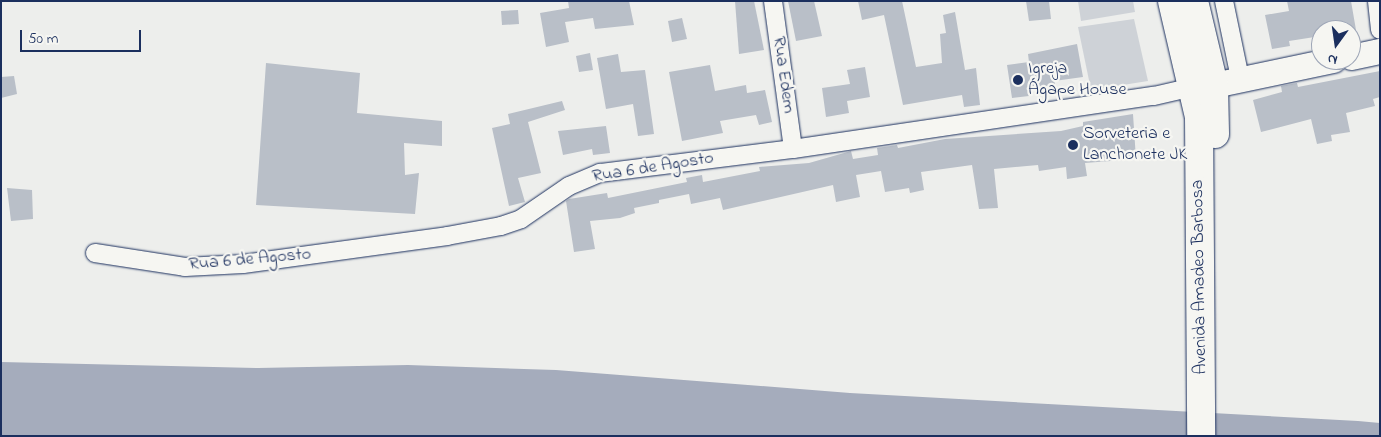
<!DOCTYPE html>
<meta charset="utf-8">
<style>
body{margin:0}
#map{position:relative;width:1381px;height:437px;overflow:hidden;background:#edeeec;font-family:"Indie Flower",sans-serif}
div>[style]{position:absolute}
.green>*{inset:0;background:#ced2d7}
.water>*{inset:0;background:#a5acbc}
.building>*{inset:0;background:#b9bfc8}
.roads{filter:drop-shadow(0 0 1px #1b2f5e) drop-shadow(0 0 1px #1b2f5e)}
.street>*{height:18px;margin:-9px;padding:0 9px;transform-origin:9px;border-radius:9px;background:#f6f6f2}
.secondary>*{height:25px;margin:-12.5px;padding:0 12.5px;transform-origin:12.5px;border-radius:12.5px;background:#f6f6f2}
.primary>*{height:28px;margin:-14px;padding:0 14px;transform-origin:14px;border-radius:14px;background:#f6f6f2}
.dots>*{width:14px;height:14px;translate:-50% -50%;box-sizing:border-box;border:2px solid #f6f6f2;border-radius:50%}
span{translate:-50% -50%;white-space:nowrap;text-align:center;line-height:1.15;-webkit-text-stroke:4.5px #f6f6f2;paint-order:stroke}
.poi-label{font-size:18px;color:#1b2f5e}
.left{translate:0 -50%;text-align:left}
.street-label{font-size:18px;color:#1b2f5e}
.frame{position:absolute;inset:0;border:2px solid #1b2f5e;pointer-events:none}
.north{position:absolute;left:1311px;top:20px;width:50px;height:50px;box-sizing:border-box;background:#f6f6f2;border:1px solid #9ea6b7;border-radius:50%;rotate:194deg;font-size:14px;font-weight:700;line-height:20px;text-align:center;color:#1b2f5e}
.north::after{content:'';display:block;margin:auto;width:18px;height:22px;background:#1b2f5e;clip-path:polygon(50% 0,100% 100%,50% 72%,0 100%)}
.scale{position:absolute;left:20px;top:30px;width:121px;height:22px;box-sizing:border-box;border:2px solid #1b2f5e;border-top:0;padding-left:6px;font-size:15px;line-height:18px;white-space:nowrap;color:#1b2f5e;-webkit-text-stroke:4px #f6f6f2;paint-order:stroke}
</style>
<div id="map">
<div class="green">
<i style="clip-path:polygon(1078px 1px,1133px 1px,1135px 12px,1081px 21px)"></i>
<i style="clip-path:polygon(1134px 19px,1148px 81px,1091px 90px,1078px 27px)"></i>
</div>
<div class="water">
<i style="clip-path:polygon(1px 362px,258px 368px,408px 365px,556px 370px,850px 393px,1358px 421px,1380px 423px,1380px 436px,1px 436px)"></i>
</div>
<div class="building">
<i style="clip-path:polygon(568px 1px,629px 1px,634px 25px,595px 29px,593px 18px,565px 22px,569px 42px,546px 47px,540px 13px,569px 8px)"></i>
<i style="clip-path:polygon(735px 1px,754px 1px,764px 50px,739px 54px)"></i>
<i style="clip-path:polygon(788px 1px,814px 1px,822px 36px,796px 41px)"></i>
<i style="clip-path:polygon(858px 1px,902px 1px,916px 67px,942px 63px,940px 34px,946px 33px,943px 15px,955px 12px,965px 70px,976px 68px,980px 105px,964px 107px,962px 95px,903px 105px,884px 15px,862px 20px)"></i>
<i style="clip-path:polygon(1026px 1px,1049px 1px,1051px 19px,1029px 21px)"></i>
<i style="clip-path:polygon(1287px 1px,1351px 1px,1356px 30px,1321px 30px,1321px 36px,1289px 41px,1290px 46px,1272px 49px,1265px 15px,1289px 11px)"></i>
<i style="clip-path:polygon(518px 10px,519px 24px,502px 25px,501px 11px)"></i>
<i style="clip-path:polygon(682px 18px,687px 39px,672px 42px,668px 21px)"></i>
<i style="clip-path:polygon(1077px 44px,1083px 77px,1054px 81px,1055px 84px,1029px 90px,1029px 96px,1012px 98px,1007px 65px,1029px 62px,1028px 54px)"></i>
<i style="clip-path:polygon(590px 53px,593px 70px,579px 72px,576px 56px)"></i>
<i style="clip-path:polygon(618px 54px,621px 72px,645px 70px,654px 134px,638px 136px,633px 104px,606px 109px,597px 58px)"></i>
<i style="clip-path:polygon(266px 63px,360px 73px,357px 113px,442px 121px,442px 146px,404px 143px,405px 175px,419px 173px,415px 214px,256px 205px)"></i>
<i style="clip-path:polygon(710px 65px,715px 91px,746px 85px,747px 93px,765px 90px,772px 122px,759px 125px,756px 115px,720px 121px,723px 133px,682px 141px,669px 72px)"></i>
<i style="clip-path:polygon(865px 67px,870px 97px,847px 101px,849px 113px,826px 117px,822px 88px,850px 84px,847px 70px)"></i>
<i style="clip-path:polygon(1380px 71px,1380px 97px,1373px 99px,1375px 106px,1346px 113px,1350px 132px,1331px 135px,1332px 141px,1317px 144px,1311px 119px,1261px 132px,1253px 100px,1282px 92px,1281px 86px,1297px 83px,1298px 87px)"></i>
<i style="clip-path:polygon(14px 76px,17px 94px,1px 98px,1px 77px)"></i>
<i style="clip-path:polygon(562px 101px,565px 110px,528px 122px,541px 173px,518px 178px,525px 202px,509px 206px,492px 128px,510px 124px,508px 114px)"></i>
<i style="clip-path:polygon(1133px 114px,1136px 159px,1085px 163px,1087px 176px,1067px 179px,1066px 167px,1039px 171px,1038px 165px,994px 169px,998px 208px,979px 209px,972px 165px,921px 172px,924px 190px,910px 193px,909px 188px,885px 192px,881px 171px,856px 175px,860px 197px,836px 202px,833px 185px,723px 210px,720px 198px,691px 204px,689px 194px,659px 200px,659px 203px,634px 208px,635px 213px,620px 218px,590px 221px,595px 249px,574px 252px,566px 201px,569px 199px,607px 193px,608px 198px,687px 182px,686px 178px,702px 175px,703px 182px,760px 171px,759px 167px,809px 163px,851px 151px,853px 159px,878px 155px,877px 148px,897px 145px,898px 148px,945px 139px,1061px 131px,1083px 126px,1083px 122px)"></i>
<i style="clip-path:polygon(606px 126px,610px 153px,593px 155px,592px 149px,563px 155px,558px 131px)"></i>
<i style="clip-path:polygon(7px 188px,32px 190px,33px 219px,11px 221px)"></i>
</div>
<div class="roads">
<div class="street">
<i style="left:773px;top:1px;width:149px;rotate:82.3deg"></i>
<i style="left:1224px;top:1px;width:79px;rotate:78.3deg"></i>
<i style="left:1377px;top:1px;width:29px;rotate:84deg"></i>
<i style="left:95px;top:253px;width:91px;rotate:8.8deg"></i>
<i style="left:185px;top:267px;width:58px;rotate:-3deg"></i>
<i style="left:243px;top:264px;width:206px;rotate:-7.8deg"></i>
<i style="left:447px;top:236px;width:55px;rotate:-10.5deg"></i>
<i style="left:501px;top:226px;width:21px;rotate:-19deg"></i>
<i style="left:521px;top:219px;width:58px;rotate:-34.5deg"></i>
<i style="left:569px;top:186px;width:34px;rotate:-23deg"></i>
<i style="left:600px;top:173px;width:194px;rotate:-7.1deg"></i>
<i style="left:793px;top:149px;width:365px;rotate:-8.4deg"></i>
<i style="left:1154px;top:96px;width:40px;rotate:-13deg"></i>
</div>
<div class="secondary">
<i style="left:1351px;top:57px;width:30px;rotate:-12deg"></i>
<i style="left:1214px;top:85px;width:122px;rotate:-11.9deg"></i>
</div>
<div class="primary">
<i style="left:1172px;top:1px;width:119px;rotate:76.9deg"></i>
<i style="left:1199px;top:117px;width:319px;rotate:89.6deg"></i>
<i style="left:1194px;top:1px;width:86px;rotate:76.6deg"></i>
<i style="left:1214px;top:85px;width:49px;rotate:88.8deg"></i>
</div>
</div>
<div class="dots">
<i style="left:1018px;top:80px;background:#1b2f5e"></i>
<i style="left:1073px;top:145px;background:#1b2f5e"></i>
</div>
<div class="poi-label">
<span class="left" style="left:1028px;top:80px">Igreja<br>Ágape House</span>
<span class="left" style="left:1083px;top:145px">Sorveteria e<br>Lanchonete JK</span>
</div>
<div class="street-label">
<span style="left:783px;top:75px;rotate:82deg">Rua Edem</span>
<span style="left:653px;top:168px;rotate:-9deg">Rua 6 de Agosto</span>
<span style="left:250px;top:260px;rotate:-5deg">Rua 6 de Agosto</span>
<span style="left:1200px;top:277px;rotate:-91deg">Avenida Amadeo Barbosa</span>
</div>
<div class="frame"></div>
<div class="north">N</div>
<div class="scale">50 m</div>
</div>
